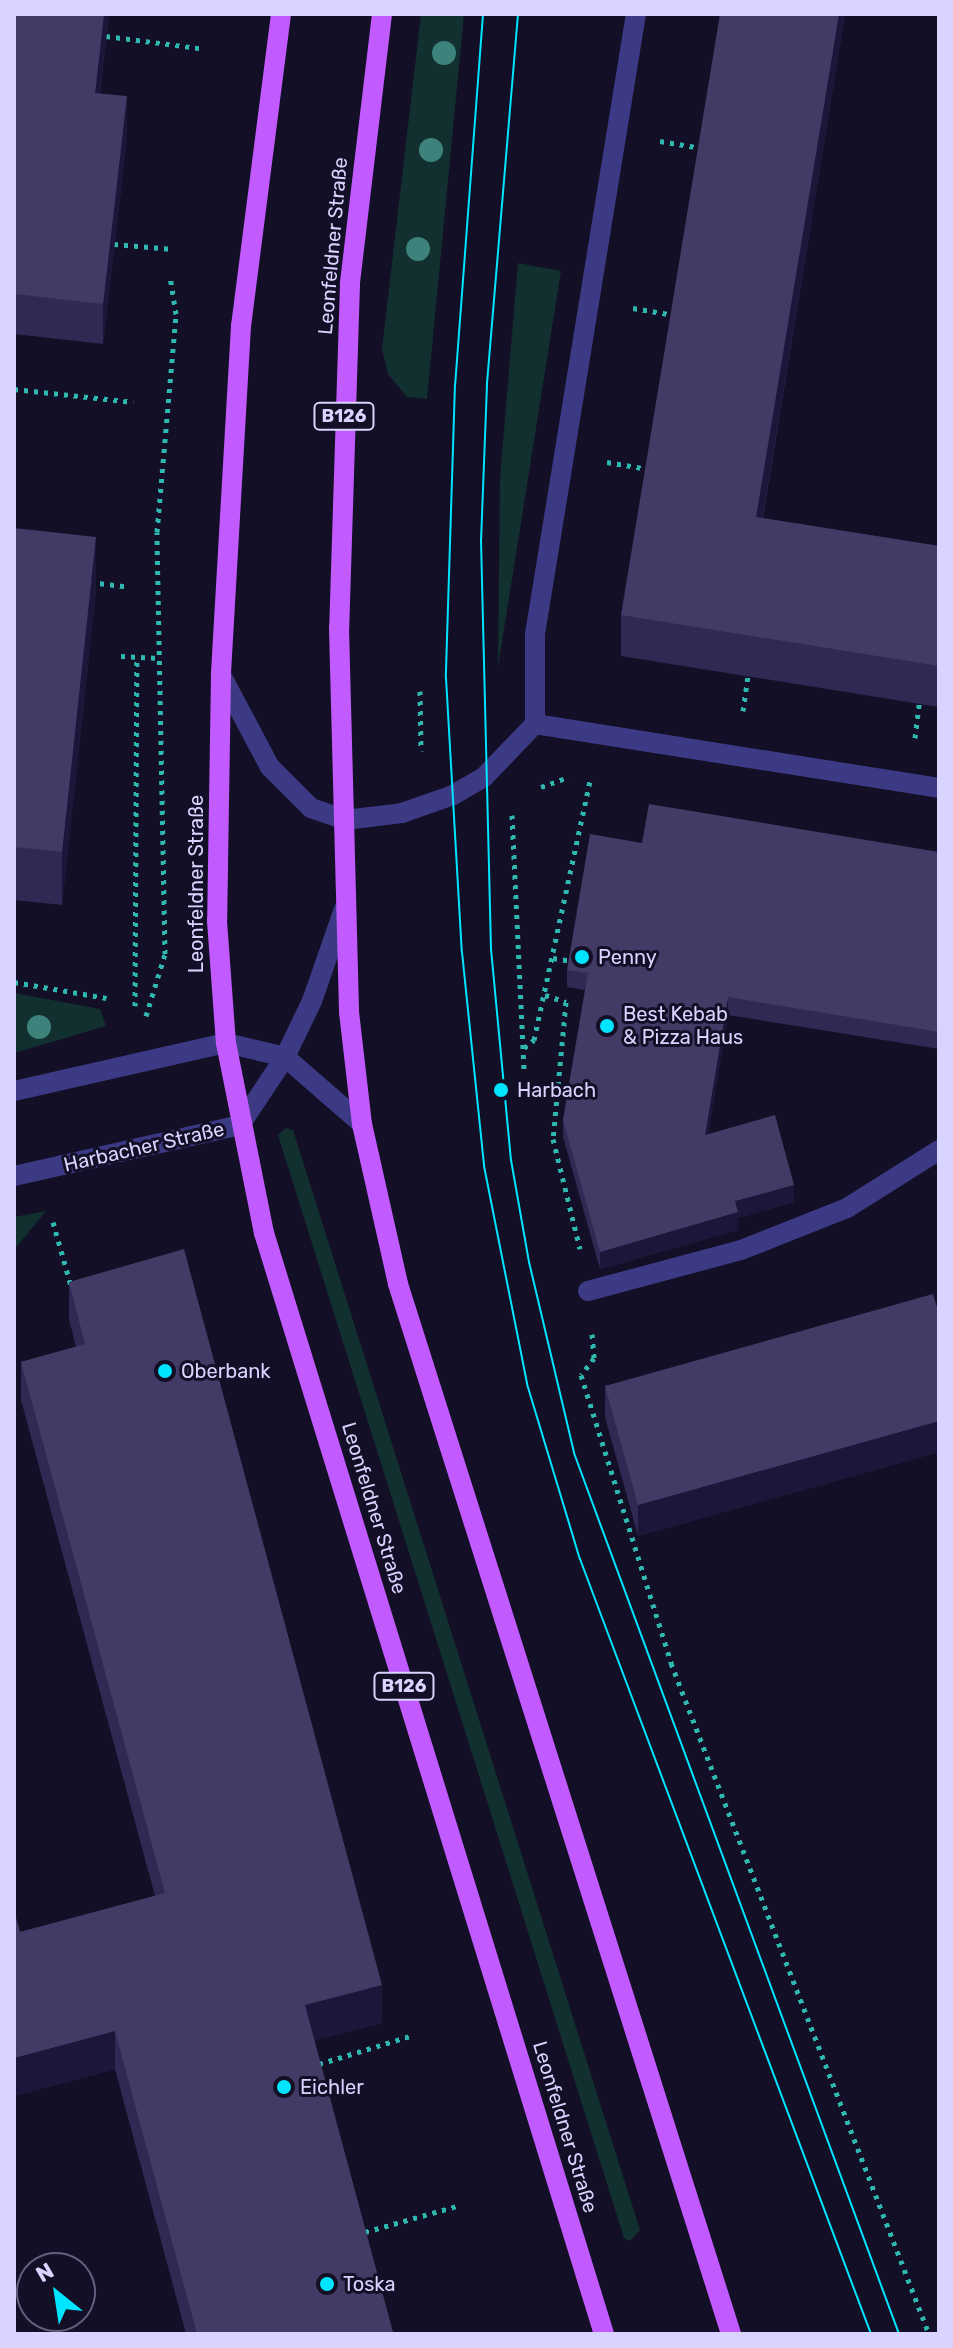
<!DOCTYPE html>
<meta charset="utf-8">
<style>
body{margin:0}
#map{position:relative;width:953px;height:2348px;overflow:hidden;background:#130f26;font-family:Rubik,sans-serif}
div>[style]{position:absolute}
.green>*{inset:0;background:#12302f}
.path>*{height:5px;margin-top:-2.5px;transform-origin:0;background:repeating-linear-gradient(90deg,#2fb8b0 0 4px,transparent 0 10px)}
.service>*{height:20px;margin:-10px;padding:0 10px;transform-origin:10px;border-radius:10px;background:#3d3a85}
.minor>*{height:20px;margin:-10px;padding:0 10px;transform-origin:10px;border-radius:10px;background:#3d3a85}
.primary>*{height:20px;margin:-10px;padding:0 10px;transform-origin:10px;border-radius:10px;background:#c25bff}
.tram>*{height:2px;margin:-1px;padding:0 1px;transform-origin:1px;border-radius:1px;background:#00e5ff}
.trees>*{width:24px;height:24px;margin:-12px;border-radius:50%;background:#3d827b}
.wall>*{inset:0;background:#312854}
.shaded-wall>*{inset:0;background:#1d163a}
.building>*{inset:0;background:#433a66}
.dots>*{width:22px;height:22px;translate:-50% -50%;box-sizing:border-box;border:4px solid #130f26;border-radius:50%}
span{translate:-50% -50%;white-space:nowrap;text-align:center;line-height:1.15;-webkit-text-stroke:6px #130f26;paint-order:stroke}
.shield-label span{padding:2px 6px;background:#130f26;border:2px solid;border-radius:6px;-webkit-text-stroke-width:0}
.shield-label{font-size:18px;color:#d9d4ff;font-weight:700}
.street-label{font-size:20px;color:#d9d4ff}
.poi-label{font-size:20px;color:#d9d4ff}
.left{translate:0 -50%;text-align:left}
.frame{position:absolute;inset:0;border:16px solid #d9d4ff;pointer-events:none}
.north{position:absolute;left:16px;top:2252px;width:80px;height:80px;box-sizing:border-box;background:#130f26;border:2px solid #625e7d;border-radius:50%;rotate:330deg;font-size:22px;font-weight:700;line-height:32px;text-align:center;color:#d9d4ff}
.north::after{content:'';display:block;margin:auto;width:28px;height:36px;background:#00e5ff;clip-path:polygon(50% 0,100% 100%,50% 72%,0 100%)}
</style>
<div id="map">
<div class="green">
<i style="clip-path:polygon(421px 14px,464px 14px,427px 399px,407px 397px,388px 374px,382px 349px)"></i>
<i style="clip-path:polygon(518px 263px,561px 271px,498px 667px,500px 478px)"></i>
<i style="clip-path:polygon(14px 993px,100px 1009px,106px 1026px,14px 1053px)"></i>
<i style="clip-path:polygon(286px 1128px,293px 1130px,640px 2230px,630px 2241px,624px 2238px,278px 1135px)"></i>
<i style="clip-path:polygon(46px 1211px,14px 1250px,14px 1217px)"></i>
</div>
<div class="path">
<i style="left:106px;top:36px;width:94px;rotate:7.4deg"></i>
<i style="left:660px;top:141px;width:42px;rotate:9.7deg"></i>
<i style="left:114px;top:244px;width:59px;rotate:4.8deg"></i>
<i style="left:633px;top:308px;width:42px;rotate:9.7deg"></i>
<i style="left:14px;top:389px;width:120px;rotate:6.2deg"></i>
<i style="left:607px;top:462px;width:42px;rotate:9.7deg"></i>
<i style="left:90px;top:582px;width:35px;rotate:7deg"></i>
<i style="left:121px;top:656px;width:39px;rotate:3deg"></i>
<i style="left:420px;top:691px;width:60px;rotate:89deg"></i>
<i style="left:743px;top:711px;width:35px;rotate:-82deg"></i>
<i style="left:915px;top:738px;width:34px;rotate:-83deg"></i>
<i style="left:541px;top:787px;width:30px;rotate:-20deg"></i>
<i style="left:512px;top:815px;width:254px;rotate:87.3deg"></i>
<i style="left:553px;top:958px;width:18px;rotate:9deg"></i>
<i style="left:14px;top:982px;width:94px;rotate:9.8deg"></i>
<i style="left:545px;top:995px;width:22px;rotate:18deg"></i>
<i style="left:566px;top:1002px;width:138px;rotate:95.4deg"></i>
<i style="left:553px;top:1139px;width:113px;rotate:76.2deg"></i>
<i style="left:135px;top:1006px;width:349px;rotate:-89.7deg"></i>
<i style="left:146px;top:1016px;width:65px;rotate:-73deg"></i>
<i style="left:165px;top:954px;width:422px;rotate:-91.1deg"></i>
<i style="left:157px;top:532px;width:219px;rotate:-85deg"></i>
<i style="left:176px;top:314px;width:37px;rotate:-99deg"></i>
<i style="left:524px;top:1048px;width:13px;rotate:-39deg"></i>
<i style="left:534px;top:1040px;width:269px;rotate:-77.8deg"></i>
<i style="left:53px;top:1222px;width:66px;rotate:74.3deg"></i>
<i style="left:592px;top:1334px;width:24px;rotate:85deg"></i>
<i style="left:594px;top:1358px;width:21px;rotate:127deg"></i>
<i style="left:581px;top:1375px;width:302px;rotate:72.6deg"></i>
<i style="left:671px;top:1663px;width:719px;rotate:68.97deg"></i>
<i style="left:319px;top:2064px;width:95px;rotate:-17.1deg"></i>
<i style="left:365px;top:2232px;width:96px;rotate:-15.8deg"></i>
</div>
<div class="service">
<i style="left:588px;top:1291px;width:158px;rotate:-15deg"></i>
<i style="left:741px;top:1250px;width:114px;rotate:-21.6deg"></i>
<i style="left:847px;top:1208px;width:109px;rotate:-32.2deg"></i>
</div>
<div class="minor">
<i style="left:221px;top:675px;width:104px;rotate:62deg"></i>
<i style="left:270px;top:767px;width:58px;rotate:45deg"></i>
<i style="left:311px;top:808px;width:36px;rotate:19deg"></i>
<i style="left:345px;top:820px;width:57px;rotate:-7deg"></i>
<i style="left:402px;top:813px;width:54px;rotate:-19.4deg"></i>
<i style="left:453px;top:795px;width:36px;rotate:-30deg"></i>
<i style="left:484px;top:777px;width:74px;rotate:-46.1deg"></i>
<i style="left:535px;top:724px;width:90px;rotate:-90deg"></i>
<i style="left:535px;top:634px;width:628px;rotate:-80.75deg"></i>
<i style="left:535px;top:724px;width:409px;rotate:9deg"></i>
<i style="left:14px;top:1091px;width:217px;rotate:-12.8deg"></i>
<i style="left:226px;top:1043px;width:61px;rotate:13.3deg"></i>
<i style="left:285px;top:1057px;width:102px;rotate:41deg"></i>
<i style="left:14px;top:1176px;width:232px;rotate:-12.7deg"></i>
<i style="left:240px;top:1125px;width:82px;rotate:-56.5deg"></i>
<i style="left:285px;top:1057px;width:62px;rotate:-64.3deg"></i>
<i style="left:312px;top:1001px;width:97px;rotate:-70.8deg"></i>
</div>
<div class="primary">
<i style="left:281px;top:14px;width:315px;rotate:97.3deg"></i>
<i style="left:241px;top:326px;width:350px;rotate:93.3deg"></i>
<i style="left:221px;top:675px;width:246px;rotate:90.9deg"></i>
<i style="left:217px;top:921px;width:122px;rotate:85.8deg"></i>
<i style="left:226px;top:1043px;width:194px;rotate:78.7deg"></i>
<i style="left:264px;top:1233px;width:1152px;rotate:72.84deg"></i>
<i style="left:382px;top:14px;width:272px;rotate:96.8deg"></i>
<i style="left:350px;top:284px;width:344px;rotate:91.8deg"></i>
<i style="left:339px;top:628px;width:384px;rotate:88.5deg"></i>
<i style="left:349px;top:1012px;width:113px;rotate:83.4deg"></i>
<i style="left:362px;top:1124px;width:164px;rotate:77.3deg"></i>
<i style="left:398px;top:1284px;width:1102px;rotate:72.4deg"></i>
</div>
<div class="tram">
<i style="left:483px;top:14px;width:371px;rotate:94.3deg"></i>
<i style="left:455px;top:384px;width:294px;rotate:91.8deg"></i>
<i style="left:446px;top:678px;width:274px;rotate:86.7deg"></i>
<i style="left:462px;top:952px;width:215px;rotate:84.1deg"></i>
<i style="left:484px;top:1166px;width:222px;rotate:78.8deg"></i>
<i style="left:527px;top:1384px;width:183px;rotate:73.2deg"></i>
<i style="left:580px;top:1559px;width:828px;rotate:69.42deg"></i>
<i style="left:518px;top:14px;width:372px;rotate:94.8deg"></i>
<i style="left:487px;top:385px;width:155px;rotate:92.2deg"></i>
<i style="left:481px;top:540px;width:409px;rotate:88.6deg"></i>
<i style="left:491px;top:949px;width:212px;rotate:84.6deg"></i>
<i style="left:511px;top:1160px;width:104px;rotate:80deg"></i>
<i style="left:529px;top:1262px;width:196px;rotate:76.7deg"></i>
<i style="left:574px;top:1453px;width:939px;rotate:69.75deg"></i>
</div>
<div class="trees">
<i style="left:444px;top:53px"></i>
<i style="left:431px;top:150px"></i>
<i style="left:418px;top:249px"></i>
<i style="left:39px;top:1027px"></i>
</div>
<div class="wall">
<i style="clip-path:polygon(14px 14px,109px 14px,100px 93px,127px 137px,103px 344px,14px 334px)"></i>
<i style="clip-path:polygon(845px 14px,763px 518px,939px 546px,939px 707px,621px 656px,621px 615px)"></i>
<i style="clip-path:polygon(14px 528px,96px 590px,62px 905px,14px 900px)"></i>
<i style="clip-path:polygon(642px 843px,939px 852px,939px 1049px,728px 1015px,708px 1134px,794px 1202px,738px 1218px,738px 1230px,600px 1269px,563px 1137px,563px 1120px,585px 990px,567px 987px,567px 970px)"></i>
<i style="clip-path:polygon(69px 1282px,382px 2023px,314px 2040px,393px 2334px,186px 2334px,115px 2069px,14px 2096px,14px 1911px,20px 1932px,155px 1896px,21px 1400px,21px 1362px,76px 1347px,69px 1319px)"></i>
<i style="clip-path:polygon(939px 1306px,939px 1452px,638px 1536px,605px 1417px,605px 1386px)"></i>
</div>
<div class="shaded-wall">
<i style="clip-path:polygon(104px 14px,109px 14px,95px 133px,95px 93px)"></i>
<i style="clip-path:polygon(839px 14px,845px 14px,756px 557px,756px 517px)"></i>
<i style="clip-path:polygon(127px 96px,127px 137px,103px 344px,103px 304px)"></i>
<i style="clip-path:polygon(96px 537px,96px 590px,62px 905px,62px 852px)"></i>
<i style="clip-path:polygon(728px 997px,728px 1015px,705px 1152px,705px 1135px)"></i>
<i style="clip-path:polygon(794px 1185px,794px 1202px,738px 1218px,738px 1230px,600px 1269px,600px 1252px,735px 1201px)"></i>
<i style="clip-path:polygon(939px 1421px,939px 1452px,638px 1536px,638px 1505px)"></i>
<i style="clip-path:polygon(382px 1985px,382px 2023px,305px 2043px,305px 2005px)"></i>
<i style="clip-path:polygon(115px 2031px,115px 2069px,14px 2096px,14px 2058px)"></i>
</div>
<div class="building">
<i style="clip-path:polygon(14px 14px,104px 14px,95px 93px,127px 96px,103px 304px,14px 294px)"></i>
<i style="clip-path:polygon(720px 14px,839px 14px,756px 517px,939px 546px,939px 666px,621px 615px)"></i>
<i style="clip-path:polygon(14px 528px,96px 537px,62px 852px,14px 847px)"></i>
<i style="clip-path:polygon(649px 804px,939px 852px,939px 1032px,728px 997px,705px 1135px,775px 1115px,794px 1185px,735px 1201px,738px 1212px,600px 1252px,563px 1120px,588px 973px,567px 970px,590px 834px,642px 843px)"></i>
<i style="clip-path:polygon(184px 1249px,382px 1985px,305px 2005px,393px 2332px,386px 2334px,197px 2334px,115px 2031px,14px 2058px,14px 1911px,20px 1932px,165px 1893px,21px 1362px,85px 1344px,69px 1282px)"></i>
<i style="clip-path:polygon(933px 1294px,937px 1307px,939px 1306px,939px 1421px,638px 1505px,605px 1386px)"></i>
</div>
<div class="dots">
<i style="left:582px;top:957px;background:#00e5ff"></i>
<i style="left:607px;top:1026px;background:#00e5ff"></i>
<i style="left:501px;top:1090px;background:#00e5ff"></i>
<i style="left:165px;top:1371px;background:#00e5ff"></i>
<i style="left:284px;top:2087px;background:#00e5ff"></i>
<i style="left:327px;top:2284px;background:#00e5ff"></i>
</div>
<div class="shield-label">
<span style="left:344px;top:416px">B126</span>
<span style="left:404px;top:1686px">B126</span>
</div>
<div class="street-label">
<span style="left:333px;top:246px;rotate:-85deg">Leonfeldner Straße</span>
<span style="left:196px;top:884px;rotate:-90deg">Leonfeldner Straße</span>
<span style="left:144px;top:1147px;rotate:-13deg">Harbacher Straße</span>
<span style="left:374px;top:1508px;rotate:73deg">Leonfeldner Straße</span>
<span style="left:565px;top:2127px;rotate:73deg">Leonfeldner Straße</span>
</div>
<div class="poi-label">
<span class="left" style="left:598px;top:957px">Penny</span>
<span class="left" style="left:623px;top:1026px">Best Kebab<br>&amp; Pizza Haus</span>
<span class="left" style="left:517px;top:1090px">Harbach</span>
<span class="left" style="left:181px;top:1371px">Oberbank</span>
<span class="left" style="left:300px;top:2087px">Eichler</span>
<span class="left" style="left:343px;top:2284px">Toska</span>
</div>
<div class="frame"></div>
<div class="north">N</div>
</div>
